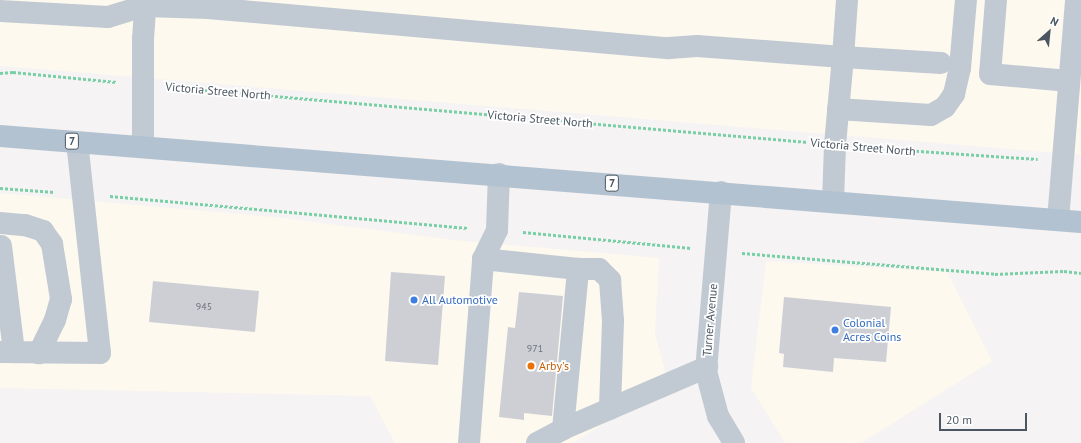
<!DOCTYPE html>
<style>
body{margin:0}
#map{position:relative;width:1081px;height:443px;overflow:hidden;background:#f5f3f3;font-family:"PT Sans",sans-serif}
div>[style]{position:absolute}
.commercial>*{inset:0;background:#fdf9ef}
.building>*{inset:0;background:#cdcfd5}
.path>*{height:2.5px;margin-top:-1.25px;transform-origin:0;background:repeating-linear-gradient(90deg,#7ad0a6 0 3px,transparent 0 5px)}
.minor>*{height:22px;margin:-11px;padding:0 11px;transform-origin:11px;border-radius:11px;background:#c1cad2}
.major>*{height:22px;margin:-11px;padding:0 11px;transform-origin:11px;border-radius:11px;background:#b3c2d1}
.dots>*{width:11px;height:11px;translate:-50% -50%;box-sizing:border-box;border:2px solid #fff;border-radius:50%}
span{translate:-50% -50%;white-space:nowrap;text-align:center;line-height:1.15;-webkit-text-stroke:3.5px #fff;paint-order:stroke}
.number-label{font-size:10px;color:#6b747e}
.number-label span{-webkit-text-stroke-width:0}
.shield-label span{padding:1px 3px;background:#fff;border:1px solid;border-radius:3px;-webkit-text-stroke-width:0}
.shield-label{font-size:11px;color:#4a5661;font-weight:700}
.street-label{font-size:12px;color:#4a5661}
.shop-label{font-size:12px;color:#366cbe}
.left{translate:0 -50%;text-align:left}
.food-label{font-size:12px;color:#c56008}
.north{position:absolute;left:1029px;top:12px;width:40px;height:40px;-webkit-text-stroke:3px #fff;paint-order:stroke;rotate:27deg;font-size:11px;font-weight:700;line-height:16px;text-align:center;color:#4a5661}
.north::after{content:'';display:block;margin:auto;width:14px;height:18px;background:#4a5661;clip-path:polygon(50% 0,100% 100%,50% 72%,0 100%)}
.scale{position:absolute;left:939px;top:413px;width:88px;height:18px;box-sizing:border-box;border:2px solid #4a5661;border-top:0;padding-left:5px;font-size:12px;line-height:14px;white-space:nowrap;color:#4a5661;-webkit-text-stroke:3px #fff;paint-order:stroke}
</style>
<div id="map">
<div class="commercial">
<i style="clip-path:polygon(0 0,1081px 0,1081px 155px,0 66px)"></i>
<i style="clip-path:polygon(0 193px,275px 217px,454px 240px,659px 258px,655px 333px,668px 383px,573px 443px,395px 443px,370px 396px,0 388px)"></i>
<i style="clip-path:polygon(766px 261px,947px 272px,992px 361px,861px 443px,785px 443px,751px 388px)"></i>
</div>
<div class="building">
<i style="clip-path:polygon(391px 272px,445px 276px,438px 365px,385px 361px)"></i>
<i style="clip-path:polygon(153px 281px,259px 291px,255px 332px,149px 322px)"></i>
<i style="clip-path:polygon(519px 292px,563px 296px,552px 416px,524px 413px,524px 420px,499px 417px,508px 327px,515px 328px)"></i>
<i style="clip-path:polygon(784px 297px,891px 307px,886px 362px,834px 358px,833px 372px,783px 367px,784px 354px,779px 353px)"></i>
</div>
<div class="path">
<i style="left:0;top:73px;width:13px;rotate:-4deg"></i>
<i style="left:13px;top:72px;width:104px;rotate:5.5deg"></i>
<i style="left:170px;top:87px;width:640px;rotate:4.93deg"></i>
<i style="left:861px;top:147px;width:177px;rotate:3.9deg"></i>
<i style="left:0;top:188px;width:55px;rotate:4.2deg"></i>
<i style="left:110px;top:196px;width:359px;rotate:5.1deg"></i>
<i style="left:523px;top:232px;width:169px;rotate:5.4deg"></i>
<i style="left:742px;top:253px;width:254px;rotate:4.7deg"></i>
<i style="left:995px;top:274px;width:69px;rotate:-2.5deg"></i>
<i style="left:1064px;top:271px;width:17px;rotate:7deg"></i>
</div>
<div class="minor">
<i style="left:847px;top:0;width:57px;rotate:94deg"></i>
<i style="left:843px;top:57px;width:98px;rotate:3.5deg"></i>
<i style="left:996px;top:0;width:74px;rotate:94.6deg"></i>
<i style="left:990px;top:74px;width:79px;rotate:5.1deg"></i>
<i style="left:0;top:11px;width:108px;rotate:3.2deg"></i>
<i style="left:108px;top:17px;width:39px;rotate:-17deg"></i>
<i style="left:145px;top:6px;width:63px;rotate:1.8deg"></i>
<i style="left:208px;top:8px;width:463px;rotate:5deg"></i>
<i style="left:669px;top:48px;width:28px;rotate:-4deg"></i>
<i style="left:697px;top:46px;width:146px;rotate:4.3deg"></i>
<i style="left:843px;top:57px;width:88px;rotate:95.2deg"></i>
<i style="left:835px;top:145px;width:56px;rotate:92deg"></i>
<i style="left:838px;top:109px;width:93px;rotate:3.7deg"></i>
<i style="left:931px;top:115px;width:16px;rotate:-30deg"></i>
<i style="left:945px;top:107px;width:16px;rotate:-55deg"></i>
<i style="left:954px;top:94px;width:27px;rotate:-77deg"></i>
<i style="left:960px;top:68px;width:68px;rotate:-85deg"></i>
<i style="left:143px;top:147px;width:108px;rotate:-90deg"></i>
<i style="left:143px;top:39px;width:39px;rotate:-86deg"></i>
<i style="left:721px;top:192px;width:180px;rotate:94.8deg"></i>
<i style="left:706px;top:371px;width:47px;rotate:75.1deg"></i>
<i style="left:718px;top:416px;width:31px;rotate:59deg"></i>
<i style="left:1058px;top:220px;width:221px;rotate:-85.3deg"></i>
<i style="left:0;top:223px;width:25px;rotate:5deg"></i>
<i style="left:25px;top:225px;width:19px;rotate:18deg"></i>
<i style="left:43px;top:231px;width:16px;rotate:55deg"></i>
<i style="left:52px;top:244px;width:56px;rotate:80.7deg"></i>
<i style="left:61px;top:299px;width:22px;rotate:106deg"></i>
<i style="left:55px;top:320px;width:37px;rotate:116deg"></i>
<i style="left:1px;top:246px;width:107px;rotate:83deg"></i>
<i style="left:483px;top:259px;width:96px;rotate:6deg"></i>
<i style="left:578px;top:269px;width:21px"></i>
<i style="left:599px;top:269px;width:16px;rotate:45deg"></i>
<i style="left:610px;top:280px;width:41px;rotate:85.8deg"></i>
<i style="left:613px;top:321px;width:88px;rotate:92deg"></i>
<i style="left:0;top:352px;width:100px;rotate:0.6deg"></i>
<i style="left:100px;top:353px;width:212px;rotate:-96.2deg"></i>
<i style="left:563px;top:429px;width:161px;rotate:-84.6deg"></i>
<i style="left:469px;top:443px;width:185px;rotate:-85.6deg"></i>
<i style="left:483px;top:259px;width:32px;rotate:-64deg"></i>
<i style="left:497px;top:230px;width:56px;rotate:-88deg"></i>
<i style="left:537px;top:443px;width:30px;rotate:-28deg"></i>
<i style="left:563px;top:429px;width:157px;rotate:-23.3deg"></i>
</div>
<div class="major">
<i style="left:0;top:136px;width:1084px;rotate:4.55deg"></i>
</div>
<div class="dots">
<i style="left:414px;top:300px;background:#3f7fe0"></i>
<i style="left:835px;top:330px;background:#3f7fe0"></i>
<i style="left:531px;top:366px;background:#e8710a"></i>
</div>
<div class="number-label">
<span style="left:204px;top:307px">945</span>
<span style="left:535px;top:349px">971</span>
</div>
<div class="shield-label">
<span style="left:72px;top:141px">7</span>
<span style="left:612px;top:183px">7</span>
</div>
<div class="street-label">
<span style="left:218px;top:91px;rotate:5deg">Victoria Street North</span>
<span style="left:540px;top:119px;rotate:5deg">Victoria Street North</span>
<span style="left:863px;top:147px;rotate:5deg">Victoria Street North</span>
<span style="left:710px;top:320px;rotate:-85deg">Turner Avenue</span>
</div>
<div class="shop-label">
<span class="left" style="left:422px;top:300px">All Automotive</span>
<span class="left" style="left:843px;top:330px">Colonial<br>Acres Coins</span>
</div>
<div class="food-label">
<span class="left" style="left:539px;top:366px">Arby's</span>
</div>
<div class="north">N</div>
<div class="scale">20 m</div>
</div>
